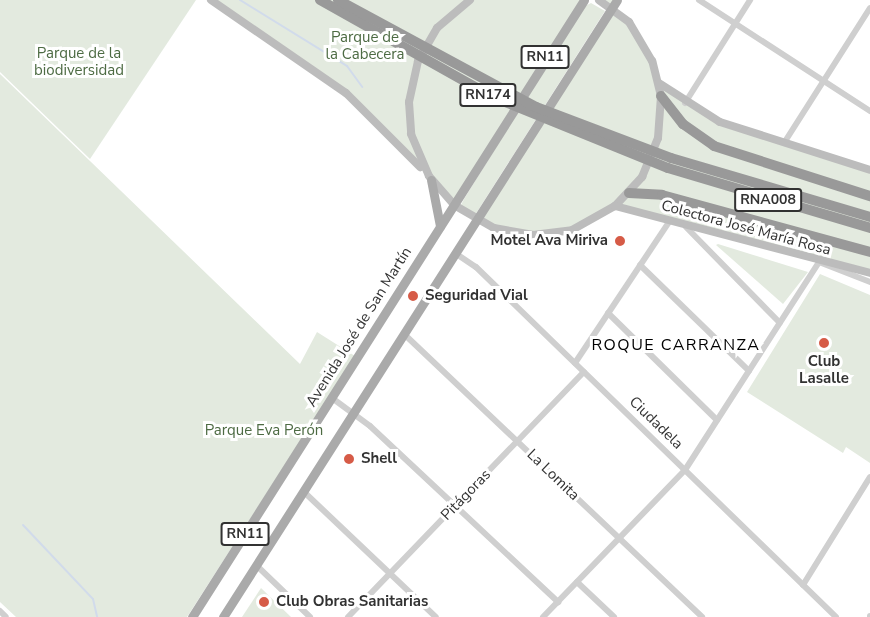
<!DOCTYPE html>
<meta charset="utf-8">
<style>
body{margin:0}
#map{position:relative;width:870px;height:617px;overflow:hidden;background:#fff;font-family:"Nunito Sans",sans-serif}
div>[style]{position:absolute}
.green>*{inset:0;background:#e3eadf}
.stream>*{height:2px;margin:-1px;padding:0 1px;transform-origin:1px;border-radius:1px;background:#d1dbeb}
.minor>*{height:6px;margin:-3px;padding:0 3px;transform-origin:3px;border-radius:3px;background:#cfcfcf}
.secondary>*{height:8px;margin:-4px;padding:0 4px;transform-origin:4px;border-radius:4px;background:#bcbcbc}
.primary>*{height:9px;margin:-4.5px;padding:0 4.5px;transform-origin:4.5px;border-radius:4.5px;background:#aaa}
.motorway>*{height:10px;margin:-5px;padding:0 5px;transform-origin:5px;border-radius:5px;background:#999}
.motorway-bridge>*{height:10px;margin:-5px;padding:0 5px;transform-origin:5px;border-radius:5px;background:#999}
.dots>*{width:16px;height:16px;translate:-50% -50%;box-sizing:border-box;border:3px solid #fff;border-radius:50%}
span{translate:-50% -50%;white-space:nowrap;text-align:center;line-height:1.15;-webkit-text-stroke:6px #fff;paint-order:stroke}
.shield-label span{padding:2px 4px;background:#fff;border:2px solid;border-radius:4px;-webkit-text-stroke-width:0}
.shield-label{font-size:14px;color:#323232;font-weight:700}
.park-label{font-size:15px;color:#4d6b43}
.street-label{font-size:15px;color:#323232}
.poi-label{font-size:15px;color:#323232;font-weight:700}
.right{translate:-100% -50%;text-align:right}
.left{translate:0 -50%;text-align:left}
.neighbourhood-label{font-size:16px;color:#000;letter-spacing:1.5px}
</style>
<div id="map">
<div class="green">
<i style="clip-path:polygon(0 0,196px 0,90px 159px,0 72px)"></i>
<i style="clip-path:polygon(211px 0,584px 0,454px 205px,373px 117px)"></i>
<i style="clip-path:polygon(599px 0,617px 0,613px 9px,629px 22px,659px 82px,720px 122px,870px 170px,870px 273px,615px 206px,591px 222px,533px 235px,477px 220px,613px 9px)"></i>
<i style="clip-path:polygon(591px 3px,605px 11px,475px 215px,461px 205px,464px 199px,583px 7px)"></i>
<i style="clip-path:polygon(0 74px,300px 364px,317px 332px,355px 356px,187px 617px,16px 617px,0 602px)"></i>
<i style="clip-path:polygon(716px 245px,718px 244px,808px 272px,783px 304px)"></i>
<i style="clip-path:polygon(820px 274px,870px 295px,870px 463px,846px 447px,843px 453px,747px 392px)"></i>
<i style="clip-path:polygon(261px 588px,291px 617px,242px 617px)"></i>
</div>
<div class="stream">
<i style="left:240px;top:0;width:126px;rotate:31.7deg"></i>
<i style="left:347px;top:66px;width:26px;rotate:54deg"></i>
<i style="left:23px;top:525px;width:102px;rotate:46.6deg"></i>
<i style="left:93px;top:599px;width:18px;rotate:77deg"></i>
</div>
<div class="minor">
<i style="left:699px;top:0;width:204px;rotate:33deg"></i>
<i style="left:685px;top:103px;width:122px;rotate:-57.7deg"></i>
<i style="left:784px;top:143px;width:160px;rotate:-57.5deg"></i>
<i style="left:686px;top:227px;width:134px;rotate:45.6deg"></i>
<i style="left:455px;top:253px;width:25px;rotate:34deg"></i>
<i style="left:476px;top:267px;width:502px;rotate:44.19deg"></i>
<i style="left:640px;top:265px;width:152px;rotate:44.2deg"></i>
<i style="left:608px;top:313px;width:153px;rotate:44.5deg"></i>
<i style="left:404px;top:334px;width:411px;rotate:43.5deg"></i>
<i style="left:575px;top:363px;width:169px;rotate:-56.3deg"></i>
<i style="left:332px;top:398px;width:47px;rotate:36.4deg"></i>
<i style="left:370px;top:426px;width:258px;rotate:43.1deg"></i>
<i style="left:303px;top:491px;width:183px;rotate:43.5deg"></i>
<i style="left:256px;top:565px;width:75px;rotate:43.9deg"></i>
<i style="left:577px;top:582px;width:51px;rotate:43.4deg"></i>
<i style="left:803px;top:585px;width:127px;rotate:-58.2deg"></i>
<i style="left:0;top:611px;width:8px;rotate:45deg"></i>
<i style="left:348px;top:617px;width:340px;rotate:-46.1deg"></i>
<i style="left:543px;top:617px;width:204px;rotate:-46deg"></i>
<i style="left:685px;top:470px;width:247px;rotate:-57.2deg"></i>
<i style="left:819px;top:262px;width:55px;rotate:21.4deg"></i>
<i style="left:870px;top:617px;width:1px;rotate:-90deg"></i>
</div>
<div class="secondary">
<i style="left:211px;top:0;width:164px;rotate:34.6deg"></i>
<i style="left:346px;top:93px;width:105px;rotate:45deg"></i>
<i style="left:470px;top:0;width:43px;rotate:139.7deg"></i>
<i style="left:437px;top:28px;width:38px;rotate:120deg"></i>
<i style="left:418px;top:61px;width:42px;rotate:102.4deg"></i>
<i style="left:409px;top:102px;width:32px;rotate:86deg"></i>
<i style="left:411px;top:134px;width:46px;rotate:66.8deg"></i>
<i style="left:429px;top:176px;width:38px;rotate:49deg"></i>
<i style="left:454px;top:205px;width:46px;rotate:29.9deg"></i>
<i style="left:494px;top:228px;width:40px;rotate:10deg"></i>
<i style="left:533px;top:235px;width:39px;rotate:-7deg"></i>
<i style="left:572px;top:230px;width:49px;rotate:-29.2deg"></i>
<i style="left:615px;top:206px;width:40px;rotate:-47deg"></i>
<i style="left:642px;top:177px;width:42px;rotate:-67.7deg"></i>
<i style="left:658px;top:138px;width:42px;rotate:-85.9deg"></i>
<i style="left:661px;top:96px;width:36px;rotate:-104deg"></i>
<i style="left:652px;top:61px;width:45px;rotate:-120.5deg"></i>
<i style="left:629px;top:22px;width:37px;rotate:-144deg"></i>
<i style="left:659px;top:83px;width:72px;rotate:32.6deg"></i>
<i style="left:720px;top:122px;width:157px;rotate:17.7deg"></i>
<i style="left:615px;top:206px;width:264px;rotate:14.7deg"></i>
</div>
<div class="primary">
<i style="left:431px;top:180px;width:47px;rotate:78.9deg"></i>
<i style="left:192px;top:617px;width:731px;rotate:-57.57deg"></i>
<i style="left:223px;top:617px;width:732px;rotate:-57.44deg"></i>
</div>
<div class="motorway">
<i style="left:661px;top:96px;width:36px;rotate:52deg"></i>
<i style="left:683px;top:124px;width:38px;rotate:35deg"></i>
<i style="left:714px;top:146px;width:164px;rotate:17.8deg"></i>
<i style="left:671px;top:158px;width:208px;rotate:16.5deg"></i>
<i style="left:668px;top:168px;width:211px;rotate:16.5deg"></i>
<i style="left:629px;top:193px;width:33px;rotate:3deg"></i>
<i style="left:662px;top:195px;width:216px;rotate:15.3deg"></i>
</div>
<div class="motorway-bridge">
<i style="left:320px;top:0;width:198px;rotate:29.3deg"></i>
<i style="left:493px;top:97px;width:189px;rotate:22.1deg"></i>
<i style="left:338px;top:0;width:225px;rotate:28.4deg"></i>
<i style="left:536px;top:107px;width:144px;rotate:20.7deg"></i>
</div>
<div class="dots">
<i style="left:620px;top:241px;background:#d65b47"></i>
<i style="left:413px;top:296px;background:#d65b47"></i>
<i style="left:824px;top:343px;background:#d65b47"></i>
<i style="left:349px;top:459px;background:#d65b47"></i>
<i style="left:264px;top:602px;background:#d65b47"></i>
</div>
<div class="shield-label">
<span style="left:545px;top:57px">RN11</span>
<span style="left:488px;top:95px">RN174</span>
<span style="left:768px;top:200px">RNA008</span>
<span style="left:245px;top:534px">RN11</span>
</div>
<div class="park-label">
<span style="left:365px;top:46px">Parque de<br>la Cabecera</span>
<span style="left:79px;top:62px">Parque de la<br>biodiversidad</span>
<span style="left:264px;top:431px">Parque Eva Perón</span>
</div>
<div class="street-label">
<span style="left:746px;top:228px;rotate:15deg">Colectora José María Rosa</span>
<span style="left:359px;top:327px;rotate:-58deg">Avenida José de San Martín</span>
<span style="left:656px;top:423px;rotate:44deg">Ciudadela</span>
<span style="left:553px;top:475px;rotate:44deg">La Lomita</span>
<span style="left:466px;top:495px;rotate:-46deg">Pitágoras</span>
</div>
<div class="poi-label">
<span class="right" style="left:608px;top:241px">Motel Ava Miriva</span>
<span class="left" style="left:425px;top:296px">Seguridad Vial</span>
<span style="left:824px;top:370px">Club<br>Lasalle</span>
<span class="left" style="left:361px;top:459px">Shell</span>
<span class="left" style="left:276px;top:602px">Club Obras Sanitarias</span>
</div>
<div class="neighbourhood-label">
<span style="left:676px;top:345px">ROQUE CARRANZA</span>
</div>
</div>
